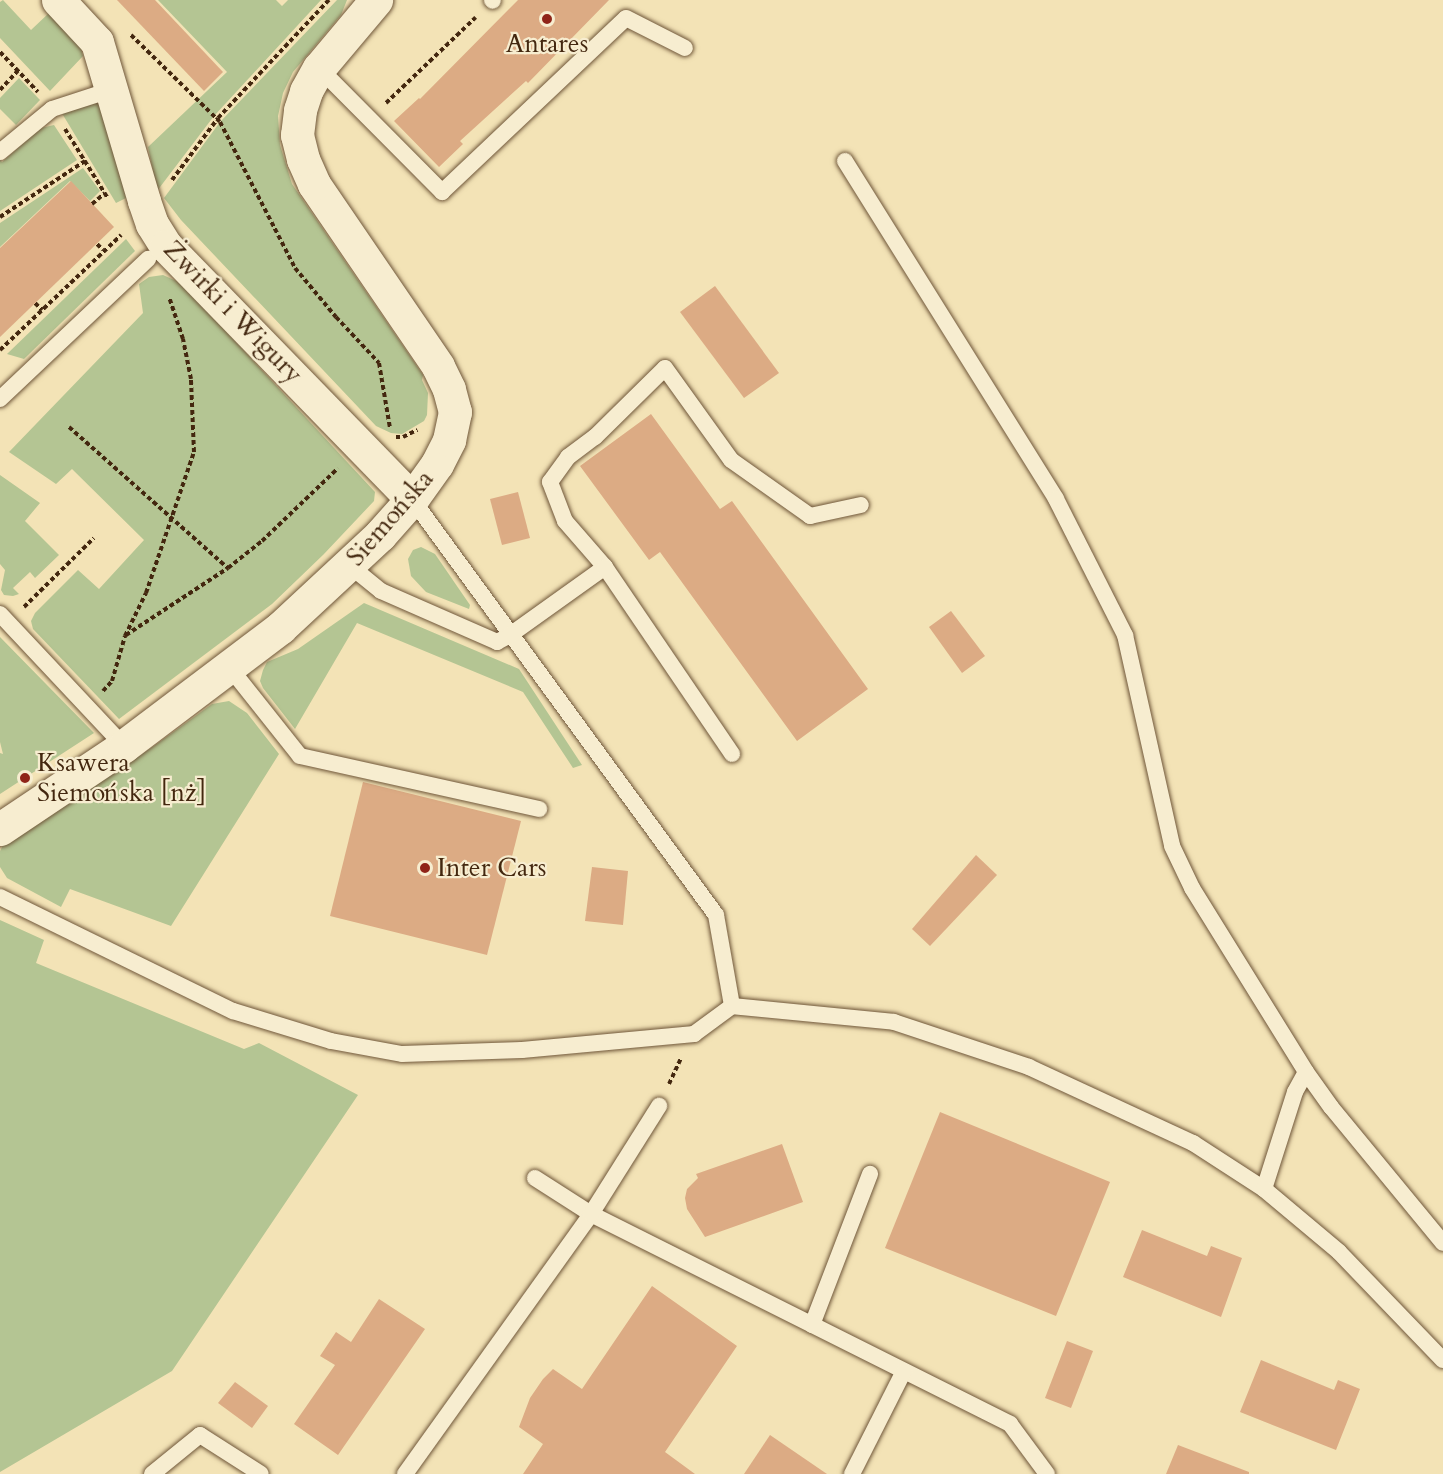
<!DOCTYPE html>
<meta charset="utf-8">
<style>
body{margin:0}
#map{position:relative;width:1443px;height:1474px;overflow:hidden;background:#f3e3b6;font-family:Cardo,serif}
div>[style]{position:absolute}
.green>*{inset:0;background:#b4c593}
.building>*{inset:0;background:#dcab84}
.path>*{height:4px;margin-top:-2px;transform-origin:0;background:repeating-linear-gradient(90deg,#43270f 0 4.5px,transparent 0 7.5px)}
.roads{filter:drop-shadow(0 0 2px #6f5639) drop-shadow(0 0 2px #6f5639)}
.service>*{height:16px;margin:-8px;padding:0 8px;transform-origin:8px;border-radius:8px;background:#f7edd0}
.minor>*{height:33px;margin:-16.5px;padding:0 16.5px;transform-origin:16.5px;border-radius:16.5px;background:#f7edd0}
.dots>*{width:16px;height:16px;translate:-50% -50%;box-sizing:border-box;border:3px solid #f7edd0;border-radius:50%}
span{translate:-50% -50%;white-space:nowrap;text-align:center;line-height:1.15;-webkit-text-stroke:4.5px #f7edd0;paint-order:stroke}
.poi-label{font-size:26px;color:#43270f}
.left{translate:0 -50%;text-align:left}
.street-label{font-size:26px;color:#43270f}
</style>
<div id="map">
<div class="green">
<i style="clip-path:polygon(3px 0,31px 30px,49px 13px,80px 45px,83px 56px,50px 91px,0 38px,0 2px)"></i>
<i style="clip-path:polygon(158px 0,276px 0,282px 6px,288px 0,321px 0,214px 116px,157px 191px,148px 147px,227px 72px)"></i>
<i style="clip-path:polygon(337px 0,347px 0,341px 15px,293px 72px,283px 93px,278px 116px,280px 145px,292px 184px,423px 375px,422px 380px,428px 393px,427px 415px,424px 421px,402px 434px,391px 433px,376px 426px,181px 220px,164px 198px,220px 122px)"></i>
<i style="clip-path:polygon(19px 78px,40px 100px,16px 125px,0 109px,0 98px)"></i>
<i style="clip-path:polygon(83px 103px,103px 103px,126px 198px,116px 203px,60px 110px)"></i>
<i style="clip-path:polygon(54px 125px,77px 160px,0 211px,0 160px,2px 162px,41px 128px)"></i>
<i style="clip-path:polygon(83px 168px,100px 191px,90px 201px,70px 181px,0 247px,0 223px)"></i>
<i style="clip-path:polygon(126px 239px,135px 251px,24px 359px,7px 354px)"></i>
<i style="clip-path:polygon(163px 275px,181px 283px,375px 492px,374px 501px,324px 554px,272px 604px,119px 719px,33px 629px,31px 621px,35px 613px,78px 570px,99px 589px,144px 540px,72px 469px,56px 484px,9px 452px,143px 313px,139px 284px,149px 277px)"></i>
<i style="clip-path:polygon(0 475px,40px 503px,25px 521px,59px 555px,35px 578px,30px 572px,13px 588px,19px 594px,13px 596px,4px 595px,1px 590px,5px 570px,0 564px)"></i>
<i style="clip-path:polygon(421px 547px,435px 554px,470px 605px,469px 609px,426px 592px,411px 576px,408px 559px,413px 550px)"></i>
<i style="clip-path:polygon(364px 603px,519px 669px,582px 765px,573px 768px,523px 692px,357px 623px,295px 729px,263px 688px,260px 681px,263px 670px,267px 662px,298px 649px)"></i>
<i style="clip-path:polygon(0 637px,94px 733px,0 794px,0 753px,3px 754px,0 742px)"></i>
<i style="clip-path:polygon(229px 701px,247px 713px,279px 754px,171px 926px,70px 889px,61px 907px,7px 878px,0 867px,0 851px,3px 845px,154px 746px,212px 704px)"></i>
<i style="clip-path:polygon(0 920px,44px 940px,36px 963px,244px 1049px,259px 1043px,358px 1095px,172px 1371px,0 1472px)"></i>
</div>
<div class="building">
<i style="clip-path:polygon(117px 0,155px 0,223px 72px,204px 91px)"></i>
<i style="clip-path:polygon(518px 0,609px 0,528px 83px,526px 81px,460px 141px,463px 144px,439px 167px,394px 121px,419px 98px,420px 99px)"></i>
<i style="clip-path:polygon(71px 181px,114px 227px,0 337px,0 248px)"></i>
<i style="clip-path:polygon(715px 286px,779px 373px,744px 398px,680px 312px)"></i>
<i style="clip-path:polygon(651px 414px,720px 509px,732px 501px,868px 689px,797px 741px,660px 552px,649px 560px,580px 466px)"></i>
<i style="clip-path:polygon(518px 492px,530px 538px,502px 545px,490px 499px)"></i>
<i style="clip-path:polygon(951px 611px,985px 656px,962px 673px,929px 627px)"></i>
<i style="clip-path:polygon(363px 782px,521px 821px,487px 955px,330px 916px)"></i>
<i style="clip-path:polygon(976px 855px,997px 875px,930px 946px,912px 929px)"></i>
<i style="clip-path:polygon(592px 867px,628px 871px,623px 925px,585px 921px)"></i>
<i style="clip-path:polygon(940px 1112px,1110px 1182px,1056px 1316px,885px 1248px)"></i>
<i style="clip-path:polygon(782px 1144px,803px 1202px,705px 1237px,687px 1209px,685px 1198px,687px 1189px,698px 1178px,696px 1174px)"></i>
<i style="clip-path:polygon(1142px 1230px,1207px 1256px,1211px 1246px,1242px 1258px,1221px 1317px,1123px 1277px)"></i>
<i style="clip-path:polygon(652px 1286px,737px 1346px,665px 1452px,695px 1474px,523px 1474px,543px 1444px,519px 1427px,530px 1398px,543px 1379px,553px 1369px,582px 1389px)"></i>
<i style="clip-path:polygon(379px 1299px,425px 1329px,338px 1455px,294px 1424px,335px 1365px,320px 1356px,336px 1332px,351px 1342px)"></i>
<i style="clip-path:polygon(1067px 1341px,1093px 1351px,1071px 1408px,1045px 1398px)"></i>
<i style="clip-path:polygon(1261px 1360px,1334px 1390px,1338px 1380px,1360px 1389px,1336px 1450px,1240px 1412px)"></i>
<i style="clip-path:polygon(235px 1382px,268px 1406px,252px 1428px,218px 1403px)"></i>
<i style="clip-path:polygon(770px 1435px,827px 1474px,744px 1474px)"></i>
<i style="clip-path:polygon(1178px 1445px,1249px 1472px,1249px 1474px,1166px 1474px)"></i>
</div>
<div class="path">
<i style="left:131px;top:35px;width:124px;rotate:44.3deg"></i>
<i style="left:220px;top:122px;width:164px;rotate:62.8deg"></i>
<i style="left:295px;top:268px;width:64px;rotate:50.1deg"></i>
<i style="left:336px;top:317px;width:63px;rotate:46.9deg"></i>
<i style="left:379px;top:363px;width:66px;rotate:80.4deg"></i>
<i style="left:0;top:52px;width:55px;rotate:46.5deg"></i>
<i style="left:0;top:90px;width:26px;rotate:-47deg"></i>
<i style="left:386px;top:103px;width:124px;rotate:-43.7deg"></i>
<i style="left:65px;top:129px;width:80px;rotate:58.3deg"></i>
<i style="left:172px;top:180px;width:77px;rotate:-53.4deg"></i>
<i style="left:218px;top:118px;width:162px;rotate:-46.8deg"></i>
<i style="left:92px;top:204px;width:17px;rotate:-40deg"></i>
<i style="left:0;top:217px;width:102px;rotate:-33.4deg"></i>
<i style="left:97px;top:244px;width:8px;rotate:45deg"></i>
<i style="left:35px;top:303px;width:10px;rotate:45deg"></i>
<i style="left:0;top:350px;width:167px;rotate:-43.5deg"></i>
<i style="left:69px;top:427px;width:213px;rotate:41.6deg"></i>
<i style="left:396px;top:437px;width:7px"></i>
<i style="left:403px;top:437px;width:16px;rotate:-27deg"></i>
<i style="left:24px;top:607px;width:98px;rotate:-44.6deg"></i>
<i style="left:126px;top:635px;width:122px;rotate:-33.3deg"></i>
<i style="left:228px;top:568px;width:43px;rotate:-38.5deg"></i>
<i style="left:262px;top:541px;width:105px;rotate:-43.8deg"></i>
<i style="left:103px;top:691px;width:13px;rotate:-48deg"></i>
<i style="left:112px;top:681px;width:47px;rotate:-73.9deg"></i>
<i style="left:125px;top:636px;width:48px;rotate:-64deg"></i>
<i style="left:146px;top:593px;width:149px;rotate:-71.2deg"></i>
<i style="left:194px;top:452px;width:73px;rotate:-92.4deg"></i>
<i style="left:191px;top:379px;width:41px;rotate:-101.3deg"></i>
<i style="left:183px;top:339px;width:44px;rotate:-108.4deg"></i>
<i style="left:669px;top:1084px;width:29px;rotate:-65deg"></i>
</div>
<div class="roads">
<div class="service">
<i style="left:492px;top:0;width:1px;rotate:45deg"></i>
<i style="left:319px;top:68px;width:175px;rotate:45.2deg"></i>
<i style="left:442px;top:192px;width:253px;rotate:-43.4deg"></i>
<i style="left:626px;top:18px;width:66px;rotate:27deg"></i>
<i style="left:0;top:152px;width:67px;rotate:-39.6deg"></i>
<i style="left:52px;top:109px;width:62px;rotate:-17.9deg"></i>
<i style="left:845px;top:161px;width:398px;rotate:58deg"></i>
<i style="left:1056px;top:499px;width:153px;rotate:63.1deg"></i>
<i style="left:1125px;top:635px;width:216px;rotate:77.4deg"></i>
<i style="left:1172px;top:846px;width:47px;rotate:64.5deg"></i>
<i style="left:1192px;top:888px;width:216px;rotate:58.2deg"></i>
<i style="left:1306px;top:1072px;width:23px;rotate:119deg"></i>
<i style="left:1295px;top:1092px;width:102px;rotate:107.7deg"></i>
<i style="left:0;top:399px;width:204px;rotate:-43.4deg"></i>
<i style="left:412px;top:499px;width:515px;rotate:53.84deg"></i>
<i style="left:716px;top:915px;width:92px;rotate:80deg"></i>
<i style="left:349px;top:565px;width:41px;rotate:39.1deg"></i>
<i style="left:381px;top:591px;width:127px;rotate:23.7deg"></i>
<i style="left:497px;top:642px;width:15px;rotate:-28deg"></i>
<i style="left:510px;top:635px;width:117px;rotate:-35.6deg"></i>
<i style="left:605px;top:567px;width:61px;rotate:-131deg"></i>
<i style="left:565px;top:521px;width:42px;rotate:-111deg"></i>
<i style="left:550px;top:482px;width:31px;rotate:-54deg"></i>
<i style="left:568px;top:457px;width:34px;rotate:-37deg"></i>
<i style="left:595px;top:437px;width:98px;rotate:-44.6deg"></i>
<i style="left:665px;top:368px;width:113px;rotate:54.3deg"></i>
<i style="left:731px;top:460px;width:97px;rotate:35.3deg"></i>
<i style="left:810px;top:516px;width:52px;rotate:-12.2deg"></i>
<i style="left:605px;top:567px;width:226px;rotate:55.8deg"></i>
<i style="left:0;top:614px;width:181px;rotate:46.8deg"></i>
<i style="left:230px;top:668px;width:112px;rotate:51.5deg"></i>
<i style="left:300px;top:756px;width:245px;rotate:12.5deg"></i>
<i style="left:0;top:897px;width:259px;rotate:26.1deg"></i>
<i style="left:233px;top:1011px;width:102px;rotate:17deg"></i>
<i style="left:331px;top:1041px;width:72px;rotate:10.4deg"></i>
<i style="left:402px;top:1054px;width:120px;rotate:-1.9deg"></i>
<i style="left:522px;top:1050px;width:173px;rotate:-5.3deg"></i>
<i style="left:694px;top:1034px;width:47px;rotate:-36.4deg"></i>
<i style="left:732px;top:1006px;width:163px;rotate:5.6deg"></i>
<i style="left:894px;top:1022px;width:142px;rotate:18.4deg"></i>
<i style="left:1029px;top:1067px;width:181px;rotate:24.9deg"></i>
<i style="left:1193px;top:1143px;width:85px;rotate:32.9deg"></i>
<i style="left:1264px;top:1189px;width:98px;rotate:40deg"></i>
<i style="left:1339px;top:1252px;width:150px;rotate:46.1deg"></i>
<i style="left:1306px;top:1072px;width:43px;rotate:54.5deg"></i>
<i style="left:1331px;top:1107px;width:176px;rotate:50.5deg"></i>
<i style="left:535px;top:1178px;width:67px;rotate:32.7deg"></i>
<i style="left:591px;top:1214px;width:469px;rotate:26.6deg"></i>
<i style="left:1010px;top:1424px;width:62px;rotate:53.5deg"></i>
<i style="left:812px;top:1325px;width:162px;rotate:-69deg"></i>
<i style="left:152px;top:1474px;width:62px;rotate:-39.1deg"></i>
<i style="left:200px;top:1435px;width:72px;rotate:32.6deg"></i>
<i style="left:405px;top:1474px;width:320px;rotate:-54.4deg"></i>
<i style="left:591px;top:1214px;width:128px;rotate:-57.8deg"></i>
<i style="left:852px;top:1474px;width:115px;rotate:-63.2deg"></i>
</div>
<div class="minor">
<i style="left:58px;top:0;width:57px;rotate:47.1deg"></i>
<i style="left:97px;top:42px;width:166px;rotate:73.5deg"></i>
<i style="left:144px;top:201px;width:24px;rotate:71deg"></i>
<i style="left:152px;top:224px;width:26px;rotate:58deg"></i>
<i style="left:166px;top:246px;width:353px;rotate:45.8deg"></i>
<i style="left:0;top:829px;width:149px;rotate:-33.8deg"></i>
<i style="left:124px;top:746px;width:196px;rotate:-37.1deg"></i>
<i style="left:280px;top:628px;width:137px;rotate:-42.9deg"></i>
<i style="left:380px;top:535px;width:48px;rotate:-48.4deg"></i>
<i style="left:412px;top:499px;width:43px;rotate:-54.5deg"></i>
<i style="left:437px;top:464px;width:27px;rotate:-63deg"></i>
<i style="left:449px;top:440px;width:29px;rotate:-78deg"></i>
<i style="left:455px;top:412px;width:24px;rotate:-105deg"></i>
<i style="left:449px;top:389px;width:25px;rotate:-116deg"></i>
<i style="left:438px;top:366px;width:220px;rotate:-124.3deg"></i>
<i style="left:314px;top:184px;width:27px;rotate:-114deg"></i>
<i style="left:303px;top:159px;width:25px;rotate:-104deg"></i>
<i style="left:297px;top:135px;width:25px;rotate:-83deg"></i>
<i style="left:300px;top:110px;width:20px;rotate:-72deg"></i>
<i style="left:306px;top:91px;width:26px;rotate:-61deg"></i>
<i style="left:319px;top:68px;width:89px;rotate:-50deg"></i>
</div>
</div>
<div class="dots">
<i style="left:547px;top:19px;background:#8f2418"></i>
<i style="left:25px;top:778px;background:#8f2418"></i>
<i style="left:425px;top:868px;background:#8f2418"></i>
</div>
<div class="poi-label">
<span style="left:547px;top:44px">Antares</span>
<span class="left" style="left:37px;top:778px">Ksawera<br>Siemońska [nż]</span>
<span class="left" style="left:437px;top:868px">Inter Cars</span>
</div>
<div class="street-label">
<span style="left:233px;top:312px;rotate:46deg">Żwirki i Wigury</span>
<span style="left:390px;top:518px;rotate:-49deg">Siemońska</span>
</div>
</div>
